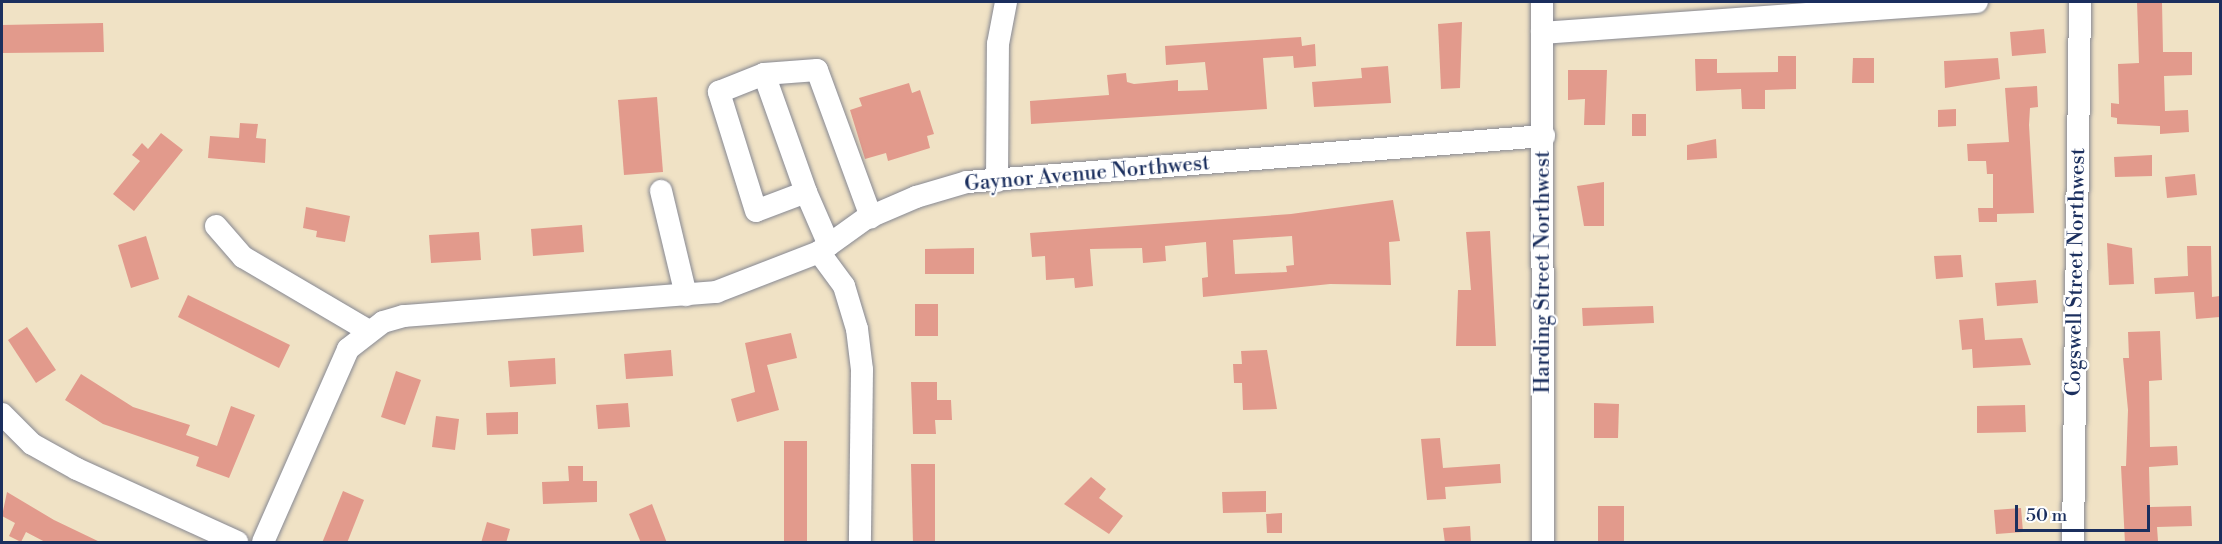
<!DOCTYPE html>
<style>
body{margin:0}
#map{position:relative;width:2222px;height:544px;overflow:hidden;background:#f0e2c5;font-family:"Libre Bodoni",serif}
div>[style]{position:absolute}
.building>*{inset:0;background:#e29a8c}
.roads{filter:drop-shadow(0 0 2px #868892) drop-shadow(0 0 2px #868892)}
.minor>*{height:22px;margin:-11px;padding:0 11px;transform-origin:11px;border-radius:11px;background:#fff}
span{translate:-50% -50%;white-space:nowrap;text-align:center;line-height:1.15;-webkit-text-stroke:4.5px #fff;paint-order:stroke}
.street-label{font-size:21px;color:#1b2f5e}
.frame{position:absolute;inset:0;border:3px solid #1b2f5e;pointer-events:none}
.scale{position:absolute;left:2015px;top:505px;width:135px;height:27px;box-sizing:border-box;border:3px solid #1b2f5e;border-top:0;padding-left:8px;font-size:18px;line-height:21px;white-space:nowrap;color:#1b2f5e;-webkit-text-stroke:4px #fff;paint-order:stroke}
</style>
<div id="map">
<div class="building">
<i style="clip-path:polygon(2137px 2px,2162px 2px,2163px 52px,2192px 52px,2192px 75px,2164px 76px,2165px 111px,2188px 110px,2189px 132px,2160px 134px,2160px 126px,2117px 124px,2117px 118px,2111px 117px,2111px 103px,2119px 104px,2118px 64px,2139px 63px)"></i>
<i style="clip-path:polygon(1462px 22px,1460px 88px,1441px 89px,1438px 24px)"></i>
<i style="clip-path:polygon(103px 23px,104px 52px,2px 53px,2px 25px)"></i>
<i style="clip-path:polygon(2044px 29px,2046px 53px,2012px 56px,2010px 32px)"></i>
<i style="clip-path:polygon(1301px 37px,1302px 46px,1315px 44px,1316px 66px,1294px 68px,1293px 56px,1263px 58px,1267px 109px,1031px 124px,1030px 101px,1109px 95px,1107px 75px,1126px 73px,1127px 82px,1134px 84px,1178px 80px,1178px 91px,1208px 90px,1205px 62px,1166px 65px,1165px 46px)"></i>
<i style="clip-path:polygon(1778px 56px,1796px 56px,1796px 89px,1765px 90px,1765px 109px,1742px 109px,1741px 89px,1696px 91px,1695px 59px,1717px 59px,1717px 73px,1778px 72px)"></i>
<i style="clip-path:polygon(1853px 58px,1874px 58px,1874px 83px,1852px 83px)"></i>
<i style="clip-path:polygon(1998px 58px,2000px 79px,1945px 88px,1944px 61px)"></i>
<i style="clip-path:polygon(1388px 66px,1391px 103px,1314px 107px,1312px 82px,1362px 78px,1361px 68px)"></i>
<i style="clip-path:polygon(1568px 70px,1607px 70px,1605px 125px,1584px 125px,1585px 99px,1568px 100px)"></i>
<i style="clip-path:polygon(909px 83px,912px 93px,920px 90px,934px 134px,927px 136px,930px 148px,888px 161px,886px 153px,865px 159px,850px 110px,862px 106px,859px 98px)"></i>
<i style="clip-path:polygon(2037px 86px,2038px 107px,2030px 108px,2029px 125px,2034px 213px,1997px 214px,1997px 222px,1979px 222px,1978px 208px,1993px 208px,1993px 174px,1987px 174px,1986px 161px,1968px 161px,1967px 144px,2009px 142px,2005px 88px)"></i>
<i style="clip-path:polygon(657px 97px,663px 172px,624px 175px,618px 100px)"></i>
<i style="clip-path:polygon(1956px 109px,1956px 126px,1938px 127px,1938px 110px)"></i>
<i style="clip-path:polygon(1632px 114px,1646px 114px,1646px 136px,1632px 136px)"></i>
<i style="clip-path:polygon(240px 123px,258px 124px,256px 138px,266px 139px,265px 163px,208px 158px,210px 136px,239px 138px)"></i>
<i style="clip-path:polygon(161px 133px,183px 150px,134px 211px,113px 194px,140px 161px,132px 155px,142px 143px,148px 149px)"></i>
<i style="clip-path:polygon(1716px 139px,1717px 158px,1687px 160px,1687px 145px)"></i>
<i style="clip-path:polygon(2152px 155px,2152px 176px,2115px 177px,2114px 157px)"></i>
<i style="clip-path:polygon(2195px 174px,2197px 195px,2167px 198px,2165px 177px)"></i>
<i style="clip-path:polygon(1604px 182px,1604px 226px,1584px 226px,1577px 186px)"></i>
<i style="clip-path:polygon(evenodd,1393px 200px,1400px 241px,1389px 242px,1391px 285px,1330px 284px,1203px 297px,1202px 278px,1208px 277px,1206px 242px,1165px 246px,1166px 261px,1143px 263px,1142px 248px,1090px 249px,1093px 286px,1075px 288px,1074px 278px,1046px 280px,1045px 256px,1032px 257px,1030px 233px,1291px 214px,1393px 200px,1292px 236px,1294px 265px,1286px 266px,1287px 272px,1235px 274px,1233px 240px,1292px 236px)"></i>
<i style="clip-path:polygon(306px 207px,350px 216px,345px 242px,316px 237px,317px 231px,303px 228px)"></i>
<i style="clip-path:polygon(582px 225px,584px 252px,533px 256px,531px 229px)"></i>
<i style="clip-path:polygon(1490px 231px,1496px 346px,1456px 346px,1458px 290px,1471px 290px,1466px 232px)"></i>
<i style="clip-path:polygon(479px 232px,481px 260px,431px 263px,429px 235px)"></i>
<i style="clip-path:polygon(146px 236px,159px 279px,131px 288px,118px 245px)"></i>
<i style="clip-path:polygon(2107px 243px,2132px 248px,2134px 284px,2109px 285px)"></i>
<i style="clip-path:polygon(2187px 246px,2211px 246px,2212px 297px,2220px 296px,2220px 317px,2196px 319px,2194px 292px,2155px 294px,2154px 278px,2188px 276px)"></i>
<i style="clip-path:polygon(974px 248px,974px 274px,925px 274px,925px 249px)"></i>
<i style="clip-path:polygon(1961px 255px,1963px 277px,1936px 279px,1934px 256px)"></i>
<i style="clip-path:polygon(2036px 280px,2038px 303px,1997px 306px,1995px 283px)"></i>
<i style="clip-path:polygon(188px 295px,290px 345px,279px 368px,178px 317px)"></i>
<i style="clip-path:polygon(915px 304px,938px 304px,938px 336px,915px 336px)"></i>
<i style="clip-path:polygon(1653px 306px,1654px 323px,1583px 326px,1582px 308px)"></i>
<i style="clip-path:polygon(1983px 318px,1985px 340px,2022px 338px,2031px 365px,1973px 368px,1972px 349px,1962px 350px,1959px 320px)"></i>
<i style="clip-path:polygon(27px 327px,56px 370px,36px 383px,8px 340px)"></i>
<i style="clip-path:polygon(2160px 331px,2162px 380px,2149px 381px,2150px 447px,2177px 446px,2178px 465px,2149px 467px,2150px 507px,2191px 506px,2192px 526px,2157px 527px,2158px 541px,2125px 543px,2121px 466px,2126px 466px,2128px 410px,2123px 358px,2129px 358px,2128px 332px)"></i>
<i style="clip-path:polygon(791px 333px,797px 358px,767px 365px,779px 410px,737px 422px,731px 399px,755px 392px,745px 343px)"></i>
<i style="clip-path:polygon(671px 350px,673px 376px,626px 379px,624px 354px)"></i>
<i style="clip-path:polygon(1267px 350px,1277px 409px,1243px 410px,1242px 383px,1234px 383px,1233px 364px,1242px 364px,1241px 351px)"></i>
<i style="clip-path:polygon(555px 358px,556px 384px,510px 387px,508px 361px)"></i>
<i style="clip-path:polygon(396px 371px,421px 380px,405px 425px,381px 417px)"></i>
<i style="clip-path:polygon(81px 374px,133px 407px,190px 425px,186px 435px,217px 446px,231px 406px,255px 415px,229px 478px,196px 466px,199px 457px,103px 424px,65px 400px)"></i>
<i style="clip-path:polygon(911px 382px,937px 382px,937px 400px,951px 400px,952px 420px,935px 420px,936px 434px,913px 434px)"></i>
<i style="clip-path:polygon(628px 403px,630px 427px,598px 429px,596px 405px)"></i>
<i style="clip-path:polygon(1594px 403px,1619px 404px,1618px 438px,1594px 438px)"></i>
<i style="clip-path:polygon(2025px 405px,2026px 432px,1977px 433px,1977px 406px)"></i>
<i style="clip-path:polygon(518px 412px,518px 434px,487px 435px,486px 413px)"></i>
<i style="clip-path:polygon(436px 416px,459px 419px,455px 450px,432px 447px)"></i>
<i style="clip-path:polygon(1440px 438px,1443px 468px,1500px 464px,1501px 483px,1445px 487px,1446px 499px,1427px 500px,1421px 439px)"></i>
<i style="clip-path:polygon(784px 441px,807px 441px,807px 543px,784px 543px)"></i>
<i style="clip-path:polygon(911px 464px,935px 464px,935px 543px,913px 543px)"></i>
<i style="clip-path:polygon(568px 466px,583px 466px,583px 481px,597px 481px,597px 502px,543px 504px,542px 482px,569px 481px)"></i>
<i style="clip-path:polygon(1091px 477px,1106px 489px,1099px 498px,1123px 516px,1109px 534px,1064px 504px)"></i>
<i style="clip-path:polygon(343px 491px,364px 500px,347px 543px,322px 543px)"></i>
<i style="clip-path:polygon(1266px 491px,1266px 512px,1223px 513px,1222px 492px)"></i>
<i style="clip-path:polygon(7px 492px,54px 520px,102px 543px,47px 543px,26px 532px,21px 542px,9px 536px,15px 523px,2px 516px)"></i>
<i style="clip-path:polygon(652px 504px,667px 543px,641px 543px,629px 514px)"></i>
<i style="clip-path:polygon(1598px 506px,1624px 506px,1624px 543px,1598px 543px)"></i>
<i style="clip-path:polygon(2021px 508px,2023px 532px,1996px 534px,1994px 510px)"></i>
<i style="clip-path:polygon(1282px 513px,1282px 533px,1267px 533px,1266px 514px)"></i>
<i style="clip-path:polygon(487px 522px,510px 529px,506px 543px,481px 543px)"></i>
<i style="clip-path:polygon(1470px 526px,1471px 543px,1445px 543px,1443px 528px)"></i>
</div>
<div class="roads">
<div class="minor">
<i style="left:1542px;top:2px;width:540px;rotate:89.89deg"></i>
<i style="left:1542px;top:33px;width:436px;rotate:-4.1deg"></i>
<i style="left:764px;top:74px;width:125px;rotate:70.4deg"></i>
<i style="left:997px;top:181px;width:137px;rotate:-89.6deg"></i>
<i style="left:998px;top:44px;width:43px;rotate:-79.2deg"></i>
<i style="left:661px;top:191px;width:107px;rotate:76.5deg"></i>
<i style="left:216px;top:226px;width:41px;rotate:48.9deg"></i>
<i style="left:243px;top:257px;width:144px;rotate:30.5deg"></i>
<i style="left:829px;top:245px;width:58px;rotate:-113.5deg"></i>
<i style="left:806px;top:192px;width:53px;rotate:159.2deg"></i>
<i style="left:756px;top:211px;width:125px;rotate:-107.3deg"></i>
<i style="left:719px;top:92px;width:48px;rotate:-21.8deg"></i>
<i style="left:764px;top:74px;width:53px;rotate:-4.3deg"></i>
<i style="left:817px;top:70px;width:157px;rotate:69.8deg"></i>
<i style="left:819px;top:252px;width:42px;rotate:53.7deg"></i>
<i style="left:844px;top:286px;width:45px;rotate:73.2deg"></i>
<i style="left:857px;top:329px;width:41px;rotate:83deg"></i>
<i style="left:862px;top:370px;width:172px;rotate:90.7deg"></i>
<i style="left:2px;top:414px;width:42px;rotate:45deg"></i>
<i style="left:32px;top:444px;width:51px;rotate:29.1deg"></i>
<i style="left:77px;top:469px;width:176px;rotate:24.5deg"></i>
<i style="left:263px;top:542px;width:211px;rotate:-66.2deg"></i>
<i style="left:348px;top:349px;width:44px;rotate:-37.6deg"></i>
<i style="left:383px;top:322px;width:22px;rotate:-16deg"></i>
<i style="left:404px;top:316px;width:313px;rotate:-4.4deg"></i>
<i style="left:716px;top:292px;width:110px;rotate:-21.2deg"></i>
<i style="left:819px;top:252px;width:57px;rotate:-35.7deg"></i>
<i style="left:865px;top:219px;width:56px;rotate:-23.3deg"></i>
<i style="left:916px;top:197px;width:53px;rotate:-16.4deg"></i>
<i style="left:967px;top:182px;width:579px;rotate:-4.56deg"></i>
<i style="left:2073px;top:542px;width:540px;rotate:-89.26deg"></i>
</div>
</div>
<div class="street-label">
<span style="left:1087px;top:174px;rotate:-5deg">Gaynor Avenue Northwest</span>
<span style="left:1543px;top:272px;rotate:-90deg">Harding Street Northwest</span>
<span style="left:2076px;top:272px;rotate:-89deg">Cogswell Street Northwest</span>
</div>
<div class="frame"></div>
<div class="scale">50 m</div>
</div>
